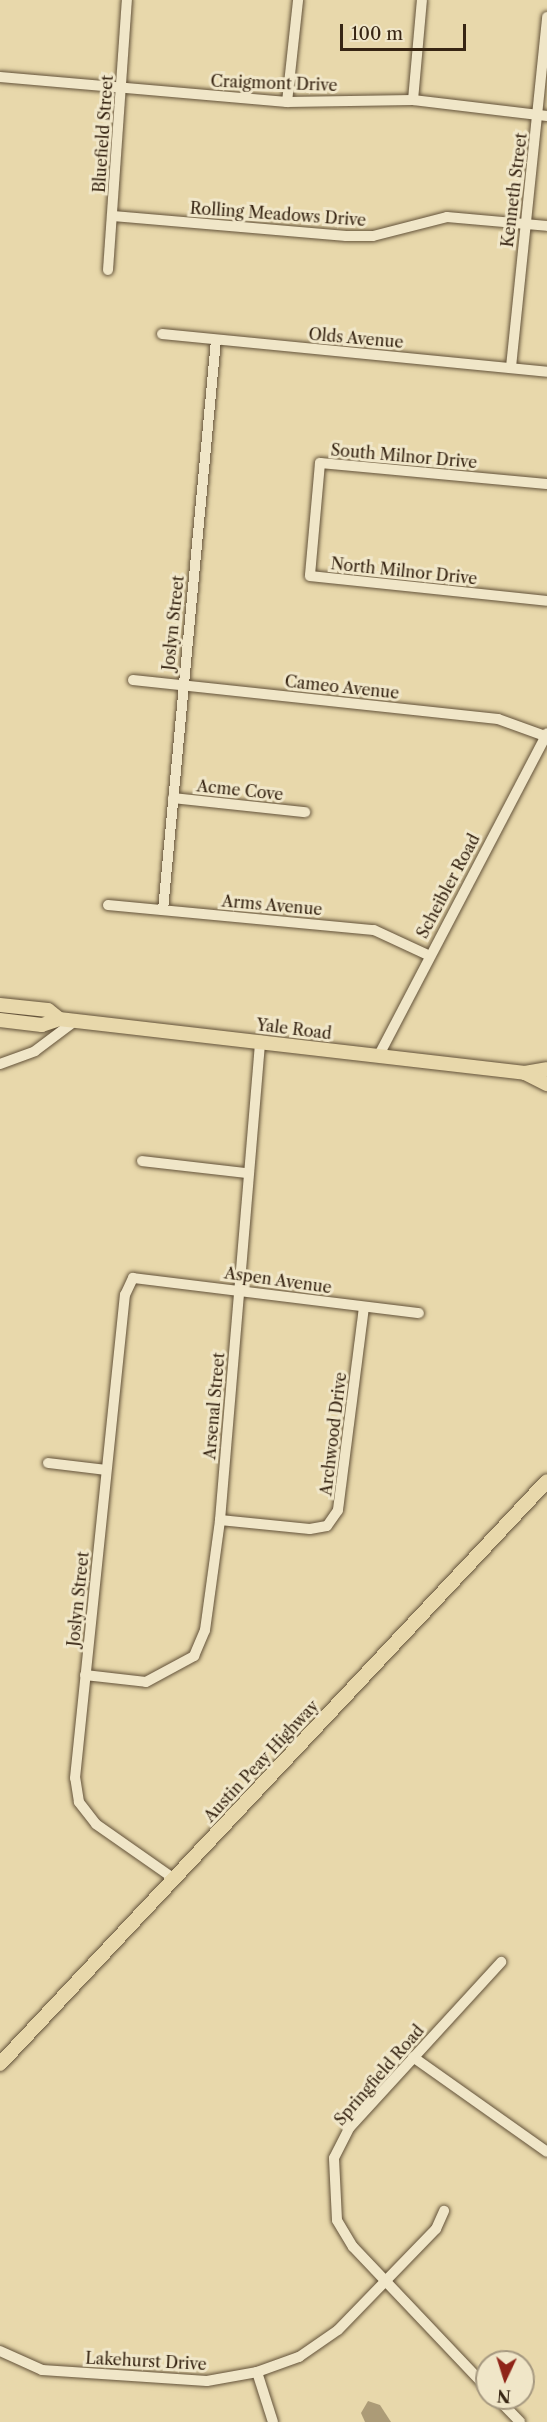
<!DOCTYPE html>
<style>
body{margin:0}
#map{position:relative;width:547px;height:2422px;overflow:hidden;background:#e8d8ab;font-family:"Libre Caslon Text",serif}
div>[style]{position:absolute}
.water>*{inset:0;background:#ac9b77}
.roads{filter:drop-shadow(0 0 2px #635239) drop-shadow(0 0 2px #635239)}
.minor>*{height:10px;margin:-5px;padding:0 5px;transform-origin:5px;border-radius:5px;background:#f0e6c8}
.major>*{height:14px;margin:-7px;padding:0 7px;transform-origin:7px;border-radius:7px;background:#e8d8ab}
span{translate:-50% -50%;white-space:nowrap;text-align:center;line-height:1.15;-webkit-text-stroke:6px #f0e6c8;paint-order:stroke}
.street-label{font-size:16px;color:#372513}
.north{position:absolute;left:475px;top:2350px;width:60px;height:60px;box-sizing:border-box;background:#f0e6c8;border:2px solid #a69980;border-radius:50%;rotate:184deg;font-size:16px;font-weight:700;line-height:24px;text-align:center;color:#372513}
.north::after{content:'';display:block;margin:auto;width:21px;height:27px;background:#8f2418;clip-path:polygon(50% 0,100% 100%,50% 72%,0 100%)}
.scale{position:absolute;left:340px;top:24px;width:126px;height:27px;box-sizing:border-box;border:3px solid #372513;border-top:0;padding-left:8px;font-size:18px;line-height:21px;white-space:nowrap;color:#372513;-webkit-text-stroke:4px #f0e6c8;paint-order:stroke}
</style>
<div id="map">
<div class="water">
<i style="clip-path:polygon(368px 2401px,380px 2405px,391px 2422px,365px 2422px,361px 2413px)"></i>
</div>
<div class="roads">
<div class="minor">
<i style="left:0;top:77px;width:288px;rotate:5deg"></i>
<i style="left:287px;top:102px;width:126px;rotate:-0.9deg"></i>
<i style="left:413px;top:100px;width:135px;rotate:6.8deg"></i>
<i style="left:413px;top:100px;width:100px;rotate:-84.9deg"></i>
<i style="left:287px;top:102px;width:103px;rotate:-83.8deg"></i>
<i style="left:113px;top:216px;width:234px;rotate:4.9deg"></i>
<i style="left:346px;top:236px;width:27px"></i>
<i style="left:373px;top:236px;width:76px;rotate:-14.4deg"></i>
<i style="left:447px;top:217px;width:100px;rotate:5.1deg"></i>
<i style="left:108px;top:270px;width:271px;rotate:-86deg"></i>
<i style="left:162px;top:334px;width:387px;rotate:5.6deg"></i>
<i style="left:511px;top:367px;width:352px;rotate:-84.1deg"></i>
<i style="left:547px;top:484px;width:228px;rotate:-174.7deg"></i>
<i style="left:320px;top:463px;width:113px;rotate:95.1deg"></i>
<i style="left:310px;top:576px;width:238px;rotate:6deg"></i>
<i style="left:133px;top:680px;width:367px;rotate:6.1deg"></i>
<i style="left:498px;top:719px;width:50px;rotate:19.9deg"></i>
<i style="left:173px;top:798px;width:133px;rotate:6.1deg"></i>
<i style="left:108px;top:905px;width:267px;rotate:5.4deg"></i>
<i style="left:374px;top:930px;width:60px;rotate:24.8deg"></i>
<i style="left:163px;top:910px;width:572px;rotate:-84.69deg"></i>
<i style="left:379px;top:1055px;width:363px;rotate:-62.4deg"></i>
<i style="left:0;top:1064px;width:37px;rotate:-20deg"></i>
<i style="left:35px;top:1051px;width:50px;rotate:-36.9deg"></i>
<i style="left:142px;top:1161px;width:105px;rotate:6.6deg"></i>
<i style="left:48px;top:1463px;width:58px;rotate:6.9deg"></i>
<i style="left:220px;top:1520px;width:90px;rotate:5.7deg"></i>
<i style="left:310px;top:1529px;width:17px;rotate:-10deg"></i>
<i style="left:327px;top:1526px;width:19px;rotate:-55deg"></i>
<i style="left:338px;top:1510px;width:204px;rotate:-82.7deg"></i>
<i style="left:85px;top:1675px;width:61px;rotate:6.5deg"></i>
<i style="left:146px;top:1682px;width:55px;rotate:-28.4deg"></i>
<i style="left:194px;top:1656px;width:28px;rotate:-67deg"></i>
<i style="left:205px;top:1630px;width:111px;rotate:-82.2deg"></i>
<i style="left:220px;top:1520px;width:481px;rotate:-85.2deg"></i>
<i style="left:173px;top:1878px;width:94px;rotate:-145deg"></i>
<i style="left:96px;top:1824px;width:28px;rotate:-128deg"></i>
<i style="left:79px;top:1802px;width:24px;rotate:-99deg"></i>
<i style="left:75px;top:1778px;width:486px;rotate:-84.1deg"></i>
<i style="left:125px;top:1295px;width:19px;rotate:-65deg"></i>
<i style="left:133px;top:1278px;width:288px;rotate:7deg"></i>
<i style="left:413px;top:2057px;width:164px;rotate:35.3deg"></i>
<i style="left:0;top:2351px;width:46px;rotate:24.3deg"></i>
<i style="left:42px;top:2370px;width:165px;rotate:3.8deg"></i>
<i style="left:207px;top:2381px;width:51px;rotate:-10.2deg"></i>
<i style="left:257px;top:2372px;width:45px;rotate:-19.7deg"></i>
<i style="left:299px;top:2357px;width:47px;rotate:-34.7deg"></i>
<i style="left:338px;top:2330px;width:141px;rotate:-45.9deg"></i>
<i style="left:436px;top:2229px;width:20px;rotate:-66deg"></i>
<i style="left:257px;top:2372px;width:52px;rotate:72.3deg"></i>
<i style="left:487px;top:2388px;width:195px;rotate:-133.5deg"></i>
<i style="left:353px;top:2247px;width:31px;rotate:-121deg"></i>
<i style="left:337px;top:2220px;width:62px;rotate:-92.8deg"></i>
<i style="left:334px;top:2158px;width:35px;rotate:-63deg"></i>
<i style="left:350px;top:2127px;width:224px;rotate:-47.5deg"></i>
<i style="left:497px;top:2398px;width:33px;rotate:46deg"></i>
</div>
<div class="major">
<i style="left:0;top:1005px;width:48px;rotate:5.9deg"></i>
<i style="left:48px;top:1010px;width:14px;rotate:39deg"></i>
<i style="left:0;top:1020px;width:42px;rotate:6.8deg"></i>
<i style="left:42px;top:1025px;width:18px;rotate:-19deg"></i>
<i style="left:59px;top:1019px;width:469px;rotate:6.6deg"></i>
<i style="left:525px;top:1073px;width:22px;rotate:-10deg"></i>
<i style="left:525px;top:1073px;width:25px;rotate:27deg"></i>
<i style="left:0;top:2064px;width:799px;rotate:-46.82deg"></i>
</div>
</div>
<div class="street-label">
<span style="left:274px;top:83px;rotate:2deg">Craigmont Drive</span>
<span style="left:103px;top:134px;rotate:-86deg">Bluefield Street</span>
<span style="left:514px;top:190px;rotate:-83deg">Kenneth Street</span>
<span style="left:278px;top:214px;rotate:4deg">Rolling Meadows Drive</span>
<span style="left:356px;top:338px;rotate:5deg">Olds Avenue</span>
<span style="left:404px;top:456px;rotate:5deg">South Milnor Drive</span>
<span style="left:404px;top:571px;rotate:6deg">North Milnor Drive</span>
<span style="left:173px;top:623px;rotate:-84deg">Joslyn Street</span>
<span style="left:342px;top:687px;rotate:6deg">Cameo Avenue</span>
<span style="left:240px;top:790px;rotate:6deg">Acme Cove</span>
<span style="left:448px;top:886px;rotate:-62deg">Scheibler Road</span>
<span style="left:272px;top:905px;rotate:5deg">Arms Avenue</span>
<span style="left:294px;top:1029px;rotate:7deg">Yale Road</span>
<span style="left:278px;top:1280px;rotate:8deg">Aspen Avenue</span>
<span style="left:214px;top:1406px;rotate:-85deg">Arsenal Street</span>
<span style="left:333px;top:1434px;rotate:-83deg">Archwood Drive</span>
<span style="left:78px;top:1599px;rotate:-84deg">Joslyn Street</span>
<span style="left:261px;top:1761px;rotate:-47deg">Austin Peay Highway</span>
<span style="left:379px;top:2075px;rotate:-49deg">Springfield Road</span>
<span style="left:146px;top:2361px;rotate:3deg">Lakehurst Drive</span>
</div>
<div class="north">N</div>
<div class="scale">100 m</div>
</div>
